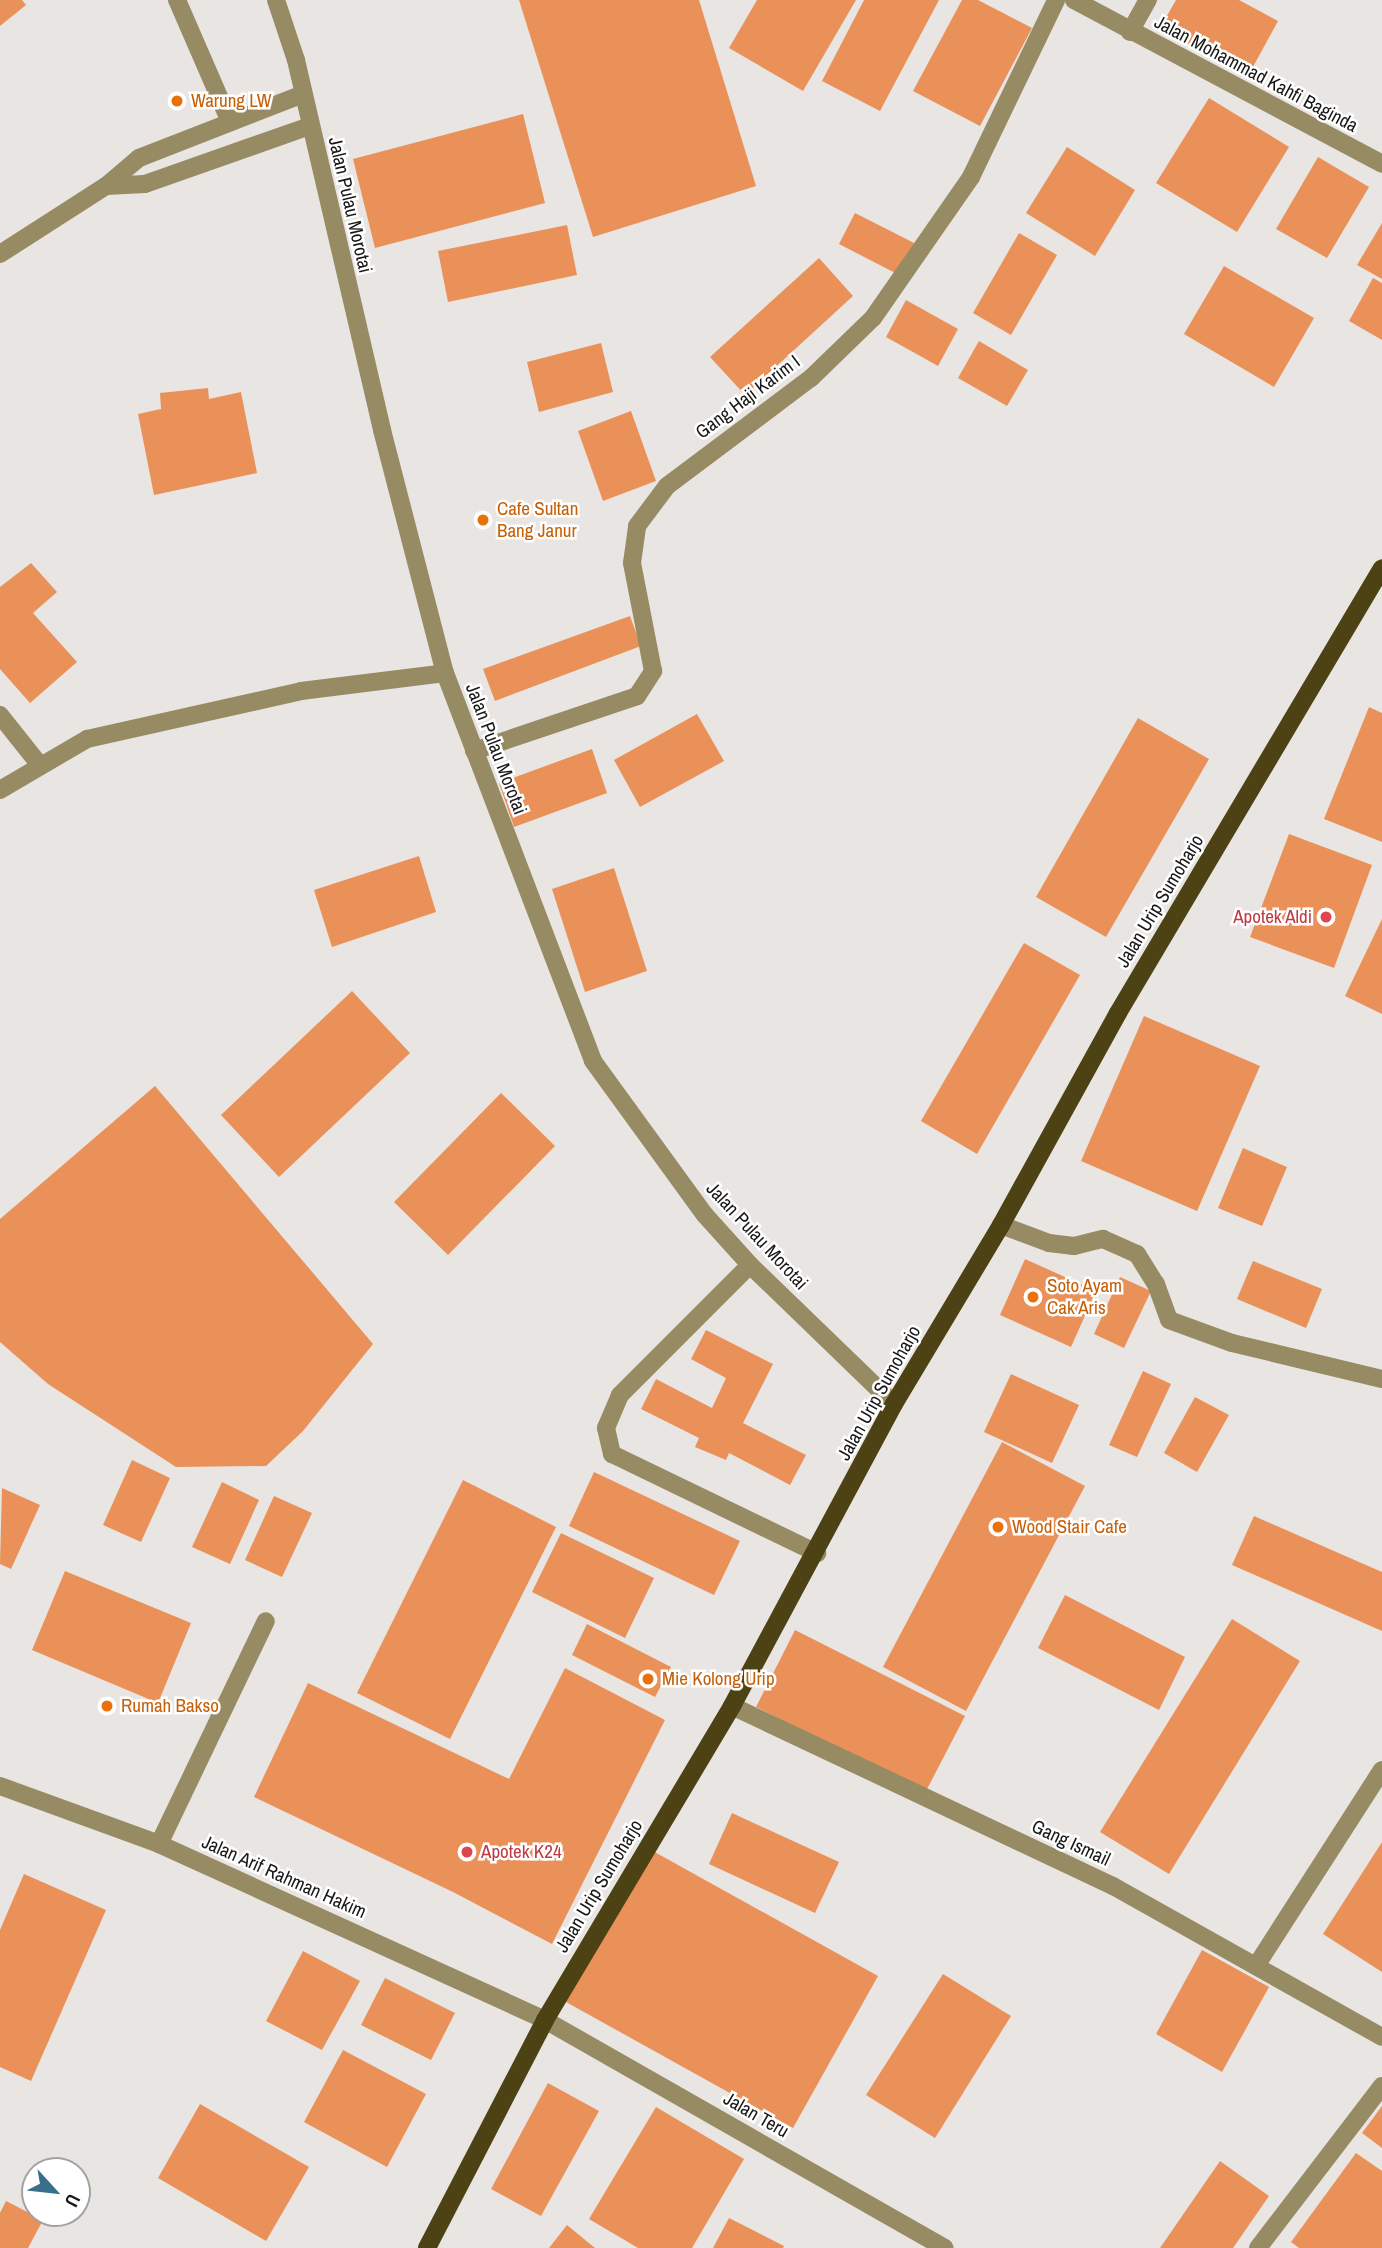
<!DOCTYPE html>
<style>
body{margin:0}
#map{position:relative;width:1382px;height:2248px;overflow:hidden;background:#e9e5e3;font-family:"Archivo Narrow",sans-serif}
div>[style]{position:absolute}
.building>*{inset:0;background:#ea915a}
.minor>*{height:18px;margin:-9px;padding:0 9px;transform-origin:9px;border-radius:9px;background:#968b63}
.major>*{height:18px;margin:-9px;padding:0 9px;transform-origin:9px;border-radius:9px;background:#4d4214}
.dots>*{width:19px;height:19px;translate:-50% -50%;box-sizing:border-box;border:4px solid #fff;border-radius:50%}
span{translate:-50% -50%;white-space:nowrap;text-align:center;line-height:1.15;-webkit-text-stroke:5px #fff;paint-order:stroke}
.street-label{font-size:19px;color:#191818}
.food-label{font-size:19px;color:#c56008}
.left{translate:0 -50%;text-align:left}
.health-label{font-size:19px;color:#be3a42}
.right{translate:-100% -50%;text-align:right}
.north{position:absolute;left:21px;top:2157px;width:70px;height:70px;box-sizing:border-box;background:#fff;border:2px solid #a3a3a3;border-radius:50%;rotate:117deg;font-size:19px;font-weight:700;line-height:28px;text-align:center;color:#191818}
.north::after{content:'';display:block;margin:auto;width:24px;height:32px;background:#396f8a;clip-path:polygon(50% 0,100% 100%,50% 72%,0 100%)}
</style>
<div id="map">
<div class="building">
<i style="clip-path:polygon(0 0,22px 0,26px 5px,0 26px)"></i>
<i style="clip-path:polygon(519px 0,699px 0,756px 186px,593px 237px)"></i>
<i style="clip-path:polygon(757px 0,856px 0,803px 91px,729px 48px)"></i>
<i style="clip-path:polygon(864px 0,939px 0,880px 111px,822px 81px)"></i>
<i style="clip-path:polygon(962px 0,978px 0,1032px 28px,980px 126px,913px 91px)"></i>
<i style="clip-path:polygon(1176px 0,1239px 0,1278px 21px,1248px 76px,1160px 28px)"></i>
<i style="clip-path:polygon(1209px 98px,1289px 147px,1237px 232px,1156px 183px)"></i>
<i style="clip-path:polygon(523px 114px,545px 203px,375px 248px,353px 159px)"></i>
<i style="clip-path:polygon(1067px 147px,1135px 190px,1095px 256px,1026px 213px)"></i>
<i style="clip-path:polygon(1318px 157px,1369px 187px,1327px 258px,1276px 229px)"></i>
<i style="clip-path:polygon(855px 213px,918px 245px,903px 277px,839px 244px)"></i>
<i style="clip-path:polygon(1382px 223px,1382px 279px,1357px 265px)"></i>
<i style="clip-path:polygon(567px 225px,577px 275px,448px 302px,438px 251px)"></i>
<i style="clip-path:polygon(1019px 233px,1057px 255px,1011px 335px,973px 313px)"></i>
<i style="clip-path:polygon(819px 258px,853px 296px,745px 395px,710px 357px)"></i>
<i style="clip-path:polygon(1224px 266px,1314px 318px,1274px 387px,1184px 334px)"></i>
<i style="clip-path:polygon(1373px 278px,1382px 283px,1382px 340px,1349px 321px)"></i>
<i style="clip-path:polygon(906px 300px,958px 329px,938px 366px,886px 337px)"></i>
<i style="clip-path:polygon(979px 341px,1028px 370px,1007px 406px,958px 378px)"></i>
<i style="clip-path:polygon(601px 343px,613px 392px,539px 412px,527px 362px)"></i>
<i style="clip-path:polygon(208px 388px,209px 399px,241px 392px,257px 473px,154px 495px,138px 414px,161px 409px,160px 393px)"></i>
<i style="clip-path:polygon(631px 411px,656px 481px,603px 501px,578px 431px)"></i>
<i style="clip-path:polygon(31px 563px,57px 592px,33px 613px,77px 662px,30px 703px,0 669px,0 587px)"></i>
<i style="clip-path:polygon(630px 616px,641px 646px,495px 701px,483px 669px)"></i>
<i style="clip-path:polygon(1369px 707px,1382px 713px,1382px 842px,1324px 819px)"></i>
<i style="clip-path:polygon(697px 714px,724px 761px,640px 807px,614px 760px)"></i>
<i style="clip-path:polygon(1138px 718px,1209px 759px,1106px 937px,1036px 897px)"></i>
<i style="clip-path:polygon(592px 749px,607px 793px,514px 827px,499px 783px)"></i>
<i style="clip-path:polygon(1289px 834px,1372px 865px,1334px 968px,1250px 937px)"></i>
<i style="clip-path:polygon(419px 856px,436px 912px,332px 947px,314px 890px)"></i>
<i style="clip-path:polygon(614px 868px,647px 971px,585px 992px,552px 889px)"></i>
<i style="clip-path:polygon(1382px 919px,1382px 1014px,1345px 996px)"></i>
<i style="clip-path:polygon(1024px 943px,1080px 975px,977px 1154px,921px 1121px)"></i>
<i style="clip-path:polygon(352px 991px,410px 1053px,279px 1177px,221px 1115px)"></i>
<i style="clip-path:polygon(1144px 1016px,1260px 1066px,1197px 1211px,1081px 1161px)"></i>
<i style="clip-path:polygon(155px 1086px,373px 1344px,303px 1431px,266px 1466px,176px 1467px,48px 1384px,0 1342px,0 1219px)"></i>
<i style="clip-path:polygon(501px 1093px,555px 1146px,448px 1255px,394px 1202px)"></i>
<i style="clip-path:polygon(1243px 1148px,1287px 1167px,1262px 1226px,1218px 1208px)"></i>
<i style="clip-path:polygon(1025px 1259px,1096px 1291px,1071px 1347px,1000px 1315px)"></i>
<i style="clip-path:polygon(1253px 1261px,1322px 1289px,1306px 1328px,1237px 1299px)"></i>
<i style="clip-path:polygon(1120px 1277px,1151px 1291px,1124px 1348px,1094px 1334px)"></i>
<i style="clip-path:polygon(706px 1330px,773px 1364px,743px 1423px,806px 1455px,790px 1485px,729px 1453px,726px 1460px,695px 1447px,699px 1438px,641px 1409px,656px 1379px,712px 1408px,726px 1378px,691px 1359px)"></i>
<i style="clip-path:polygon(1143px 1371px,1171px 1384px,1137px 1457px,1109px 1445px)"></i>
<i style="clip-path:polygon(1011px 1374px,1079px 1405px,1052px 1463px,984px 1432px)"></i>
<i style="clip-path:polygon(1195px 1397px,1229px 1415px,1197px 1472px,1164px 1453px)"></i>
<i style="clip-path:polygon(1002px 1442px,1085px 1486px,966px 1711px,883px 1667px)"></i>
<i style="clip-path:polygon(132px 1460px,170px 1478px,141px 1542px,103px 1525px)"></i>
<i style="clip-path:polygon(594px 1472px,740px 1541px,714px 1595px,569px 1526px)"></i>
<i style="clip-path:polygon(463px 1480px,556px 1527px,450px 1739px,357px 1693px)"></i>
<i style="clip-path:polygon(222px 1482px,259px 1500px,230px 1564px,192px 1547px)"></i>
<i style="clip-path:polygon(2px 1488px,40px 1505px,11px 1569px,0 1564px)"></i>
<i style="clip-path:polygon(274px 1496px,312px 1513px,282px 1577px,245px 1560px)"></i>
<i style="clip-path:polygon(1254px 1516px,1382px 1572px,1382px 1631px,1232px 1565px)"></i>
<i style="clip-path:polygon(561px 1533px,654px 1578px,625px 1638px,532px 1592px)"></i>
<i style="clip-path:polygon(65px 1571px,191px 1623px,158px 1703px,32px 1650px)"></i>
<i style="clip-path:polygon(1065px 1595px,1185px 1657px,1159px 1710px,1038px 1648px)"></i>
<i style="clip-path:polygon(1232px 1619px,1300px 1661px,1169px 1874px,1100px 1832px)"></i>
<i style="clip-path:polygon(587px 1624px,671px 1667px,655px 1697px,572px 1655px)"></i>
<i style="clip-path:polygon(795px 1630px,965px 1716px,925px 1793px,756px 1707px)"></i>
<i style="clip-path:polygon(565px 1668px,665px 1720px,552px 1944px,453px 1892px,254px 1797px,308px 1683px,509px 1779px)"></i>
<i style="clip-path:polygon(732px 1813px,839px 1862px,815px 1913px,709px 1864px)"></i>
<i style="clip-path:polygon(1382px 1842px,1382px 1972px,1323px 1934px)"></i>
<i style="clip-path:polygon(651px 1850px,878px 1976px,793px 2128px,566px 2002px)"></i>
<i style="clip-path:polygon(24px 1874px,106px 1910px,31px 2081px,0 2067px,0 1930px)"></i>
<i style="clip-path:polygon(1202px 1950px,1269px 1987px,1222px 2072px,1156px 2034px)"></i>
<i style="clip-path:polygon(303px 1951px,360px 1981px,322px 2050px,266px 2021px)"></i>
<i style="clip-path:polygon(943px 1974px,1011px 2016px,935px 2138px,866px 2095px)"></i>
<i style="clip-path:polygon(385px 1978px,455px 2013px,431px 2060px,361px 2025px)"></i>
<i style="clip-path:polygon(343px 2050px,426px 2094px,387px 2167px,304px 2122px)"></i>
<i style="clip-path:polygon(548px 2083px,599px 2111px,541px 2216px,491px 2189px)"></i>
<i style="clip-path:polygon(200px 2104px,309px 2167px,266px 2241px,158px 2178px)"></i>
<i style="clip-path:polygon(1382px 2106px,1382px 2148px,1362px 2133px)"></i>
<i style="clip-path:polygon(656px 2107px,744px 2159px,692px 2248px,638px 2248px,589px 2219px)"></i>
<i style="clip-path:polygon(1356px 2153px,1382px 2171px,1382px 2248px,1299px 2248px,1291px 2242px)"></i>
<i style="clip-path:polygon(1220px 2161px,1269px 2196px,1233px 2248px,1160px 2248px)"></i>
<i style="clip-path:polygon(6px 2201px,43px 2220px,28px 2248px,0 2248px,0 2213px)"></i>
<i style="clip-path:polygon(729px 2218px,784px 2246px,783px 2248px,713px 2248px)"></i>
<i style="clip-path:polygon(567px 2225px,595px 2248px,549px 2248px)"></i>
</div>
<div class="minor">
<i style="left:177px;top:0;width:133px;rotate:66.5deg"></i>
<i style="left:276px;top:0;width:63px;rotate:71.6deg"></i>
<i style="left:296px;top:60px;width:380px;rotate:76.9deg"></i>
<i style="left:382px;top:430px;width:251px;rotate:75.5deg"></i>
<i style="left:445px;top:673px;width:415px;rotate:69.1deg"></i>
<i style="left:593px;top:1061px;width:190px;rotate:54deg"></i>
<i style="left:705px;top:1215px;width:67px;rotate:48deg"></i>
<i style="left:750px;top:1265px;width:200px;rotate:44deg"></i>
<i style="left:1074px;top:0;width:349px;rotate:28deg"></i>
<i style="left:1130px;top:32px;width:37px;rotate:-61deg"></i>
<i style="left:106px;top:186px;width:43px;rotate:-40.3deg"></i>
<i style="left:139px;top:158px;width:176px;rotate:-21.3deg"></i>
<i style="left:0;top:254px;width:126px;rotate:-32.7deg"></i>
<i style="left:106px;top:186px;width:39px;rotate:-3deg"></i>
<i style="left:145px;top:184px;width:175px;rotate:-19.4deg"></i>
<i style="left:0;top:715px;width:63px;rotate:51.5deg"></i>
<i style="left:474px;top:751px;width:172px;rotate:-18.6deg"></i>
<i style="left:637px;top:696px;width:30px;rotate:-57deg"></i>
<i style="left:653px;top:671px;width:110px;rotate:-101deg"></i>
<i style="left:632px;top:563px;width:37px;rotate:-82deg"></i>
<i style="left:637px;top:526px;width:50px;rotate:-53.1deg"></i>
<i style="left:667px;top:486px;width:180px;rotate:-36.9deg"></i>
<i style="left:811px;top:378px;width:86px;rotate:-44.1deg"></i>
<i style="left:873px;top:318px;width:172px;rotate:-55.2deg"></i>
<i style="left:971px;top:177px;width:196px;rotate:-64.3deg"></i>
<i style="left:0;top:790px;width:101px;rotate:-30.4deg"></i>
<i style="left:87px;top:739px;width:219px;rotate:-12.6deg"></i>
<i style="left:301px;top:691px;width:145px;rotate:-7.1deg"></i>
<i style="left:1001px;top:1225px;width:51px;rotate:20.6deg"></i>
<i style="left:1049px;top:1243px;width:25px;rotate:7deg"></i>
<i style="left:1074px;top:1246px;width:30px;rotate:-14deg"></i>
<i style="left:1103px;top:1239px;width:37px;rotate:24deg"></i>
<i style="left:1137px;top:1254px;width:36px;rotate:58deg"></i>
<i style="left:1156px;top:1284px;width:38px;rotate:70deg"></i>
<i style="left:1169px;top:1320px;width:67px;rotate:20.1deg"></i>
<i style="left:1232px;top:1343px;width:154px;rotate:13.5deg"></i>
<i style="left:750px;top:1265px;width:184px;rotate:135deg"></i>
<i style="left:620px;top:1395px;width:36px;rotate:113deg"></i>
<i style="left:606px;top:1428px;width:27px;rotate:77deg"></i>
<i style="left:612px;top:1454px;width:228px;rotate:25.8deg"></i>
<i style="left:732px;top:1706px;width:421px;rotate:25.3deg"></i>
<i style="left:1113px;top:1886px;width:308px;rotate:29.3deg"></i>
<i style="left:0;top:1786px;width:169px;rotate:20deg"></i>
<i style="left:159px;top:1844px;width:424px;rotate:24.5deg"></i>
<i style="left:545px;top:2020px;width:460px;rotate:29.7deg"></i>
<i style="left:159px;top:1844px;width:247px;rotate:-64.4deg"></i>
<i style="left:1256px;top:1966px;width:233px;rotate:-57.3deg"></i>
<i style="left:1258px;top:2248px;width:204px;rotate:-52.6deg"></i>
</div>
<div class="major">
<i style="left:427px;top:2248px;width:257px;rotate:-62.6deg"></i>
<i style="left:545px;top:2020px;width:365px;rotate:-59.2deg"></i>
<i style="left:732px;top:1706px;width:343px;rotate:-61.8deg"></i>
<i style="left:894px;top:1404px;width:209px;rotate:-59.1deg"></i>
<i style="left:1001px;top:1225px;width:242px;rotate:-61.1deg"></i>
<i style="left:1118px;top:1013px;width:517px;rotate:-59.32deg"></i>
</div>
<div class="dots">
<i style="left:177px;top:101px;background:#e8710a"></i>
<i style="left:483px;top:520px;background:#e8710a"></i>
<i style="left:1326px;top:917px;background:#e0444e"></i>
<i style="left:1033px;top:1297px;background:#e8710a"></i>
<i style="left:998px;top:1527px;background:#e8710a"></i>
<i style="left:648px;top:1679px;background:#e8710a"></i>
<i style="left:107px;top:1706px;background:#e8710a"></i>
<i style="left:467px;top:1852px;background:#e0444e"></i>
</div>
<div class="street-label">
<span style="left:1256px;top:74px;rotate:28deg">Jalan Mohammad Kahfi Baginda</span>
<span style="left:350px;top:205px;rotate:77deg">Jalan Pulau Morotai</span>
<span style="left:748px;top:397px;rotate:-37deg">Gang Haji Karim I</span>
<span style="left:496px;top:749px;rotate:69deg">Jalan Pulau Morotai</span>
<span style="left:1160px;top:901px;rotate:-59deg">Jalan Urip Sumoharjo</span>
<span style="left:757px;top:1236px;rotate:47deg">Jalan Pulau Morotai</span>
<span style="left:879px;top:1393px;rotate:-61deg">Jalan Urip Sumoharjo</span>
<span style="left:1071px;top:1843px;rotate:25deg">Gang Ismail</span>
<span style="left:284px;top:1877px;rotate:24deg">Jalan Arif Rahman Hakim</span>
<span style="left:599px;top:1886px;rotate:-59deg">Jalan Urip Sumoharjo</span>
<span style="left:756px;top:2115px;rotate:30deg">Jalan Teru</span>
</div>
<div class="food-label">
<span class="left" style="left:191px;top:101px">Warung LW</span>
<span class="left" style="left:497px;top:520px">Cafe Sultan<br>Bang Janur</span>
<span class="left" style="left:1047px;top:1297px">Soto Ayam<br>Cak Aris</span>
<span class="left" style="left:1012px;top:1527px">Wood Stair Cafe</span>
<span class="left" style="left:662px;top:1679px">Mie Kolong Urip</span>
<span class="left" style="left:121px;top:1706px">Rumah Bakso</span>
</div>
<div class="health-label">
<span class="right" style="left:1312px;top:917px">Apotek Aldi</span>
<span class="left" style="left:481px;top:1852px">Apotek K24</span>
</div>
<div class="north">U</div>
</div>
